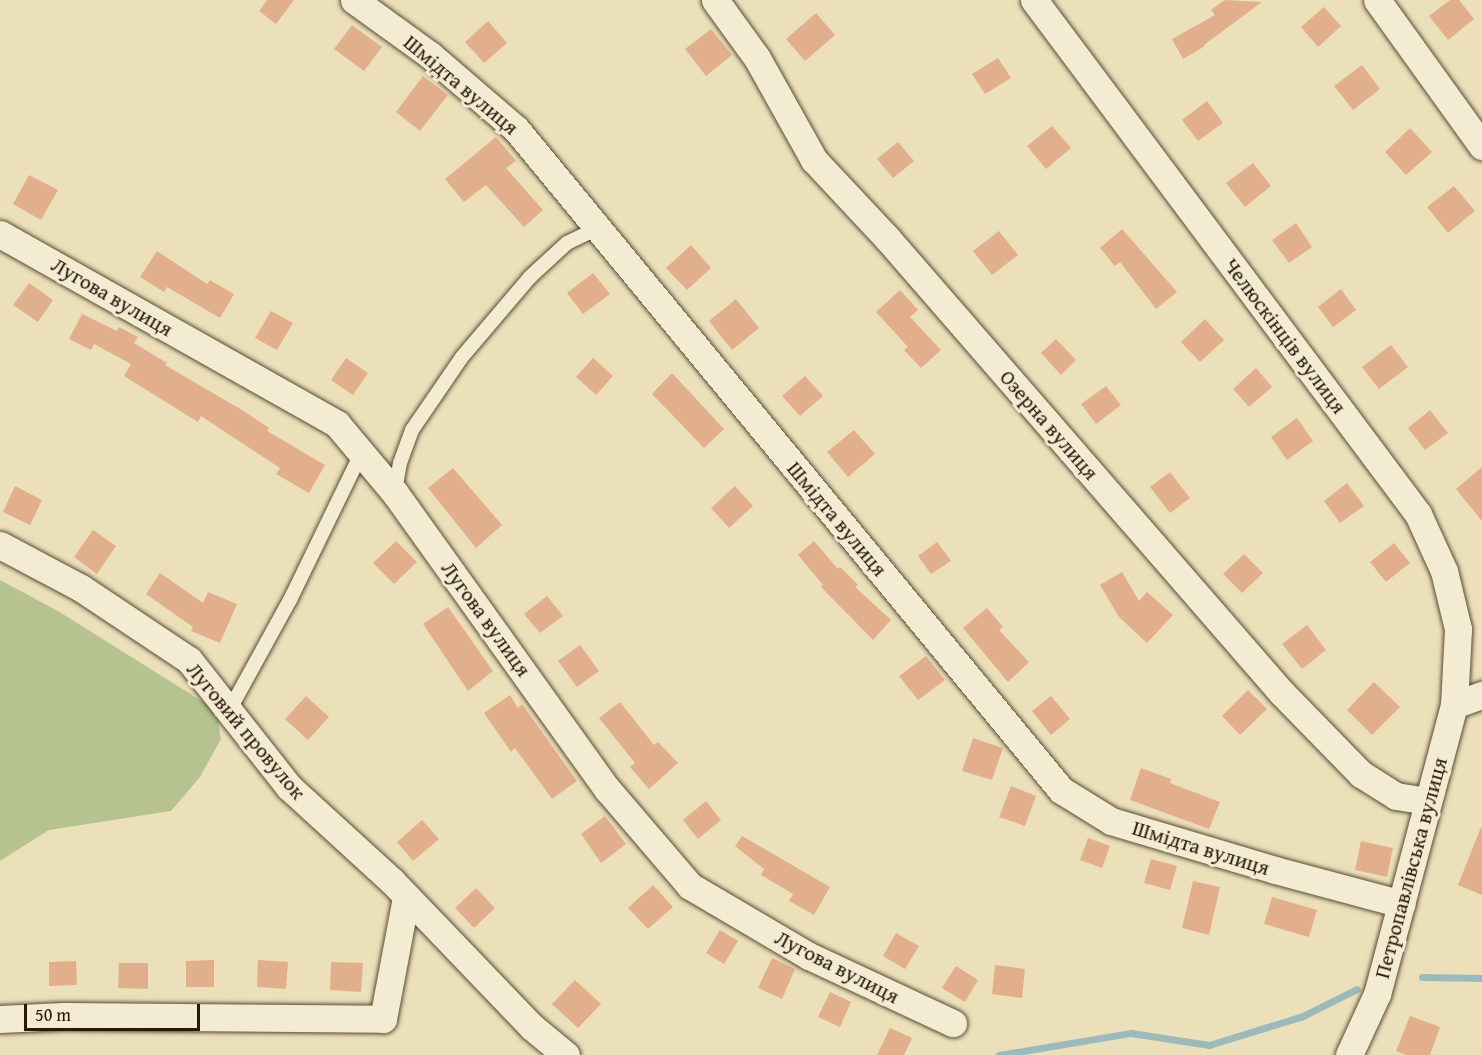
<!DOCTYPE html>
<meta charset="utf-8">
<style>
body{margin:0}
#map{position:relative;width:1482px;height:1055px;overflow:hidden;background:#ece0ba;font-family:"Gentium Book Plus",serif}
div>[style]{position:absolute}
.green>*{inset:0;background:#b6c391}
.stream>*{height:7px;margin:-3.5px;padding:0 3.5px;transform-origin:3.5px;border-radius:3.5px;background:#9dbaba}
.building>*{inset:0;background:#e2af8d}
.roads{filter:drop-shadow(0 0 2px #594b35) drop-shadow(0 0 2px #594b35)}
.lane>*{height:14px;margin:-7px;padding:0 7px;transform-origin:7px;border-radius:7px;background:#f3ebd2}
.street>*{height:27px;margin:-13.5px;padding:0 13.5px;transform-origin:13.5px;border-radius:13.5px;background:#f3ebd2}
span{translate:-50% -50%;white-space:nowrap;text-align:center;line-height:1.15;-webkit-text-stroke:6px #f3ebd2;paint-order:stroke}
.street-label{font-size:21px;color:#281909}
.scale{position:absolute;left:24px;top:1004px;width:176px;height:27px;box-sizing:border-box;border:3px solid #281909;border-top:0;padding-left:8px;font-size:18px;line-height:21px;white-space:nowrap;color:#281909;-webkit-text-stroke:4px #f3ebd2;paint-order:stroke}
</style>
<div id="map">
<div class="green">
<i style="clip-path:polygon(0 580px,58px 611px,216px 710px,221px 739px,200px 777px,171px 811px,49px 830px,0 861px)"></i>
</div>
<div class="stream">
<i style="left:1422px;top:977px;width:60px;rotate:1deg"></i>
<i style="left:999px;top:1055px;width:134px;rotate:-9.5deg"></i>
<i style="left:1131px;top:1033px;width:79px;rotate:8.7deg"></i>
<i style="left:1209px;top:1045px;width:98px;rotate:-17.1deg"></i>
<i style="left:1303px;top:1016px;width:60px;rotate:-26.6deg"></i>
</div>
<div class="building">
<i style="clip-path:polygon(267px 0,294px 0,276px 24px,259px 11px)"></i>
<i style="clip-path:polygon(1225px 0,1262px 2px,1204px 45px,1205px 46px,1183px 59px,1172px 39px,1215px 15px,1211px 10px)"></i>
<i style="clip-path:polygon(1450px 0,1459px 0,1474px 19px,1448px 40px,1429px 16px)"></i>
<i style="clip-path:polygon(1324px 7px,1341px 26px,1318px 47px,1301px 27px)"></i>
<i style="clip-path:polygon(816px 13px,835px 35px,805px 61px,786px 39px)"></i>
<i style="clip-path:polygon(488px 21px,507px 43px,484px 63px,465px 42px)"></i>
<i style="clip-path:polygon(352px 25px,382px 47px,364px 71px,334px 49px)"></i>
<i style="clip-path:polygon(711px 29px,732px 55px,706px 76px,685px 49px)"></i>
<i style="clip-path:polygon(998px 58px,1011px 78px,985px 94px,972px 74px)"></i>
<i style="clip-path:polygon(1362px 65px,1380px 89px,1353px 110px,1334px 86px)"></i>
<i style="clip-path:polygon(423px 76px,448px 95px,420px 131px,396px 112px)"></i>
<i style="clip-path:polygon(1207px 101px,1223px 123px,1198px 141px,1182px 120px)"></i>
<i style="clip-path:polygon(1052px 126px,1071px 148px,1046px 169px,1027px 146px)"></i>
<i style="clip-path:polygon(1410px 128px,1432px 152px,1406px 175px,1385px 152px)"></i>
<i style="clip-path:polygon(496px 137px,516px 161px,506px 168px,543px 210px,524px 227px,486px 185px,464px 202px,445px 179px)"></i>
<i style="clip-path:polygon(898px 142px,914px 161px,893px 178px,877px 159px)"></i>
<i style="clip-path:polygon(1253px 163px,1271px 186px,1245px 207px,1226px 183px)"></i>
<i style="clip-path:polygon(29px 175px,58px 190px,41px 220px,13px 204px)"></i>
<i style="clip-path:polygon(1454px 186px,1475px 211px,1448px 233px,1427px 207px)"></i>
<i style="clip-path:polygon(1296px 223px,1312px 247px,1289px 263px,1272px 240px)"></i>
<i style="clip-path:polygon(1122px 229px,1177px 292px,1156px 309px,1120px 262px,1115px 266px,1100px 248px)"></i>
<i style="clip-path:polygon(999px 231px,1018px 255px,992px 275px,973px 251px)"></i>
<i style="clip-path:polygon(691px 245px,711px 268px,687px 290px,666px 268px)"></i>
<i style="clip-path:polygon(157px 251px,207px 284px,210px 280px,234px 294px,220px 318px,167px 287px,164px 292px,140px 277px)"></i>
<i style="clip-path:polygon(593px 273px,610px 294px,583px 314px,567px 293px)"></i>
<i style="clip-path:polygon(29px 283px,53px 300px,38px 322px,13px 305px)"></i>
<i style="clip-path:polygon(1341px 289px,1356px 310px,1333px 327px,1318px 307px)"></i>
<i style="clip-path:polygon(900px 290px,918px 310px,910px 317px,941px 350px,921px 368px,904px 350px,908px 347px,876px 312px)"></i>
<i style="clip-path:polygon(736px 299px,759px 328px,732px 350px,709px 321px)"></i>
<i style="clip-path:polygon(271px 311px,293px 323px,277px 350px,255px 338px)"></i>
<i style="clip-path:polygon(82px 314px,117px 331px,119px 327px,138px 337px,134px 343px,167px 363px,165px 365px,242px 410px,269px 428px,267px 431px,325px 465px,309px 493px,276px 474px,280px 468px,201px 416px,198px 422px,124px 376px,131px 364px,94px 344px,91px 350px,69px 339px)"></i>
<i style="clip-path:polygon(1205px 319px,1224px 340px,1200px 362px,1181px 342px)"></i>
<i style="clip-path:polygon(1056px 339px,1076px 360px,1061px 375px,1041px 353px)"></i>
<i style="clip-path:polygon(1391px 345px,1408px 367px,1379px 389px,1362px 367px)"></i>
<i style="clip-path:polygon(346px 358px,368px 373px,353px 395px,331px 380px)"></i>
<i style="clip-path:polygon(593px 358px,613px 376px,596px 395px,576px 377px)"></i>
<i style="clip-path:polygon(1256px 368px,1272px 387px,1249px 407px,1233px 389px)"></i>
<i style="clip-path:polygon(672px 373px,724px 429px,704px 448px,652px 394px)"></i>
<i style="clip-path:polygon(805px 376px,823px 396px,800px 416px,782px 396px)"></i>
<i style="clip-path:polygon(1106px 386px,1121px 405px,1096px 424px,1081px 404px)"></i>
<i style="clip-path:polygon(1430px 410px,1448px 433px,1425px 450px,1408px 428px)"></i>
<i style="clip-path:polygon(1297px 418px,1313px 441px,1287px 460px,1271px 437px)"></i>
<i style="clip-path:polygon(854px 430px,875px 454px,848px 477px,827px 452px)"></i>
<i style="clip-path:polygon(1482px 467px,1482px 521px,1456px 489px)"></i>
<i style="clip-path:polygon(453px 468px,502px 525px,476px 548px,428px 488px)"></i>
<i style="clip-path:polygon(1170px 472px,1190px 498px,1170px 513px,1150px 487px)"></i>
<i style="clip-path:polygon(1347px 483px,1364px 506px,1340px 523px,1324px 501px)"></i>
<i style="clip-path:polygon(15px 486px,42px 500px,30px 525px,3px 512px)"></i>
<i style="clip-path:polygon(735px 486px,753px 506px,729px 528px,711px 508px)"></i>
<i style="clip-path:polygon(93px 530px,116px 546px,97px 574px,74px 557px)"></i>
<i style="clip-path:polygon(396px 541px,417px 562px,394px 584px,373px 563px)"></i>
<i style="clip-path:polygon(814px 541px,838px 569px,840px 567px,858px 585px,855px 587px,891px 620px,873px 640px,821px 587px,823px 585px,798px 555px)"></i>
<i style="clip-path:polygon(937px 542px,951px 561px,931px 574px,918px 556px)"></i>
<i style="clip-path:polygon(1394px 543px,1410px 563px,1386px 582px,1370px 562px)"></i>
<i style="clip-path:polygon(1244px 554px,1263px 573px,1242px 593px,1223px 574px)"></i>
<i style="clip-path:polygon(1122px 572px,1139px 601px,1147px 592px,1173px 615px,1147px 643px,1119px 617px,1100px 585px)"></i>
<i style="clip-path:polygon(160px 573px,203px 603px,208px 592px,237px 604px,220px 643px,191px 631px,193px 627px,146px 594px)"></i>
<i style="clip-path:polygon(547px 596px,563px 616px,540px 633px,524px 614px)"></i>
<i style="clip-path:polygon(448px 607px,493px 671px,468px 691px,423px 624px)"></i>
<i style="clip-path:polygon(987px 608px,1003px 627px,999px 630px,1029px 662px,1008px 682px,963px 628px)"></i>
<i style="clip-path:polygon(1307px 625px,1326px 650px,1302px 669px,1282px 644px)"></i>
<i style="clip-path:polygon(580px 645px,599px 671px,577px 687px,558px 661px)"></i>
<i style="clip-path:polygon(926px 656px,945px 680px,918px 700px,899px 676px)"></i>
<i style="clip-path:polygon(1374px 682px,1400px 707px,1372px 735px,1347px 710px)"></i>
<i style="clip-path:polygon(1248px 690px,1267px 709px,1240px 735px,1222px 716px)"></i>
<i style="clip-path:polygon(510px 695px,518px 708px,522px 704px,577px 781px,552px 799px,515px 748px,511px 752px,484px 713px)"></i>
<i style="clip-path:polygon(306px 696px,329px 717px,308px 740px,285px 719px)"></i>
<i style="clip-path:polygon(1051px 696px,1070px 719px,1051px 735px,1032px 711px)"></i>
<i style="clip-path:polygon(620px 702px,654px 745px,658px 742px,678px 763px,649px 789px,630px 767px,635px 763px,599px 718px)"></i>
<i style="clip-path:polygon(973px 738px,1003px 748px,992px 780px,962px 771px)"></i>
<i style="clip-path:polygon(1141px 768px,1171px 779px,1170px 783px,1220px 802px,1209px 829px,1130px 800px)"></i>
<i style="clip-path:polygon(1011px 786px,1036px 796px,1025px 826px,999px 817px)"></i>
<i style="clip-path:polygon(706px 801px,721px 820px,698px 839px,683px 820px)"></i>
<i style="clip-path:polygon(605px 816px,626px 844px,601px 863px,581px 834px)"></i>
<i style="clip-path:polygon(422px 820px,439px 839px,413px 861px,397px 842px)"></i>
<i style="clip-path:polygon(1481px 827px,1482px 828px,1482px 895px,1458px 885px)"></i>
<i style="clip-path:polygon(742px 836px,830px 887px,814px 915px,789px 901px,793px 894px,761px 875px,764px 869px,735px 846px)"></i>
<i style="clip-path:polygon(1088px 838px,1110px 846px,1102px 868px,1080px 860px)"></i>
<i style="clip-path:polygon(1361px 841px,1393px 848px,1387px 877px,1355px 870px)"></i>
<i style="clip-path:polygon(1151px 859px,1177px 866px,1170px 890px,1144px 883px)"></i>
<i style="clip-path:polygon(1193px 881px,1220px 887px,1209px 935px,1182px 928px)"></i>
<i style="clip-path:polygon(653px 885px,673px 907px,648px 929px,628px 908px)"></i>
<i style="clip-path:polygon(476px 888px,495px 908px,474px 928px,455px 908px)"></i>
<i style="clip-path:polygon(1272px 897px,1317px 910px,1309px 937px,1264px 924px)"></i>
<i style="clip-path:polygon(720px 930px,738px 941px,724px 964px,706px 953px)"></i>
<i style="clip-path:polygon(896px 933px,919px 946px,905px 969px,883px 956px)"></i>
<i style="clip-path:polygon(772px 958px,795px 969px,782px 999px,758px 988px)"></i>
<i style="clip-path:polygon(214px 960px,214px 987px,186px 987px,186px 961px)"></i>
<i style="clip-path:polygon(258px 960px,288px 962px,286px 989px,257px 987px)"></i>
<i style="clip-path:polygon(76px 961px,77px 985px,49px 986px,49px 962px)"></i>
<i style="clip-path:polygon(331px 962px,363px 963px,361px 992px,330px 990px)"></i>
<i style="clip-path:polygon(119px 963px,148px 963px,148px 989px,118px 988px)"></i>
<i style="clip-path:polygon(995px 965px,1025px 969px,1022px 998px,992px 994px)"></i>
<i style="clip-path:polygon(956px 966px,978px 980px,965px 1002px,942px 988px)"></i>
<i style="clip-path:polygon(575px 980px,601px 1004px,578px 1028px,552px 1004px)"></i>
<i style="clip-path:polygon(830px 992px,851px 1002px,840px 1027px,818px 1017px)"></i>
<i style="clip-path:polygon(1410px 1016px,1440px 1027px,1430px 1055px,1406px 1055px,1396px 1051px)"></i>
<i style="clip-path:polygon(890px 1028px,912px 1038px,904px 1055px,877px 1055px)"></i>
</div>
<div class="roads">
<div class="lane">
<i style="left:395px;top:491px;width:28px;rotate:-80deg"></i>
<i style="left:400px;top:463px;width:35px;rotate:-70deg"></i>
<i style="left:412px;top:430px;width:88px;rotate:-55.6deg"></i>
<i style="left:462px;top:357px;width:105px;rotate:-49.6deg"></i>
<i style="left:530px;top:277px;width:50px;rotate:-42.6deg"></i>
<i style="left:567px;top:243px;width:32px;rotate:-26deg"></i>
<i style="left:230px;top:709px;width:124px;rotate:-61.2deg"></i>
<i style="left:290px;top:600px;width:165px;rotate:-64.1deg"></i>
</div>
<div class="street">
<i style="left:354px;top:0;width:94px;rotate:35.9deg"></i>
<i style="left:430px;top:55px;width:113px;rotate:40.7deg"></i>
<i style="left:516px;top:129px;width:857px;rotate:50.49deg"></i>
<i style="left:1061px;top:790px;width:59px;rotate:31.8deg"></i>
<i style="left:1111px;top:821px;width:171px;rotate:16.6deg"></i>
<i style="left:1275px;top:870px;width:131px;rotate:15deg"></i>
<i style="left:715px;top:0;width:72px;rotate:54.1deg"></i>
<i style="left:757px;top:58px;width:117px;rotate:60.8deg"></i>
<i style="left:814px;top:160px;width:107px;rotate:46.9deg"></i>
<i style="left:887px;top:238px;width:601px;rotate:49.05deg"></i>
<i style="left:1281px;top:692px;width:115px;rotate:45.7deg"></i>
<i style="left:1361px;top:774px;width:41px;rotate:32.2deg"></i>
<i style="left:1396px;top:796px;width:32px;rotate:9deg"></i>
<i style="left:1034px;top:0;width:642px;rotate:53.24deg"></i>
<i style="left:1418px;top:514px;width:63px;rotate:65.5deg"></i>
<i style="left:1444px;top:571px;width:60px;rotate:76.4deg"></i>
<i style="left:1458px;top:629px;width:76px;rotate:93deg"></i>
<i style="left:1454px;top:705px;width:299px;rotate:104.9deg"></i>
<i style="left:1377px;top:994px;width:67px;rotate:114.7deg"></i>
<i style="left:1377px;top:0;width:180px;rotate:54.3deg"></i>
<i style="left:0;top:234px;width:387px;rotate:29.4deg"></i>
<i style="left:337px;top:424px;width:90px;rotate:50deg"></i>
<i style="left:395px;top:493px;width:365px;rotate:54.4deg"></i>
<i style="left:608px;top:790px;width:126px;rotate:49.5deg"></i>
<i style="left:690px;top:886px;width:138px;rotate:30.5deg"></i>
<i style="left:809px;top:956px;width:159px;rotate:25deg"></i>
<i style="left:0;top:545px;width:92px;rotate:28deg"></i>
<i style="left:81px;top:588px;width:130px;rotate:33.7deg"></i>
<i style="left:189px;top:660px;width:162px;rotate:51.8deg"></i>
<i style="left:289px;top:787px;width:138px;rotate:42.4deg"></i>
<i style="left:391px;top:880px;width:204px;rotate:46.2deg"></i>
<i style="left:532px;top:1027px;width:44px;rotate:39.5deg"></i>
<i style="left:1454px;top:705px;width:30px;rotate:-20deg"></i>
<i style="left:0;top:1019px;width:63px;rotate:-2.7deg"></i>
<i style="left:63px;top:1016px;width:320px;rotate:0.5deg"></i>
<i style="left:383px;top:1019px;width:124px;rotate:-79.3deg"></i>
</div>
</div>
<div class="street-label">
<span style="left:461px;top:85px;rotate:40deg">Шмідта вулиця</span>
<span style="left:112px;top:297px;rotate:30deg">Лугова вулиця</span>
<span style="left:1285px;top:336px;rotate:53deg">Челюскінців вулиця</span>
<span style="left:1049px;top:425px;rotate:49deg">Озерна вулиця</span>
<span style="left:837px;top:519px;rotate:50deg">Шмідта вулиця</span>
<span style="left:486px;top:619px;rotate:54deg">Лугова вулиця</span>
<span style="left:246px;top:731px;rotate:50deg">Луговий провулок</span>
<span style="left:1201px;top:848px;rotate:17deg">Шмідта вулиця</span>
<span style="left:1411px;top:868px;rotate:-75deg">Петропавлівська вулиця</span>
<span style="left:837px;top:967px;rotate:27deg">Лугова вулиця</span>
</div>
<div class="scale">50 m</div>
</div>
